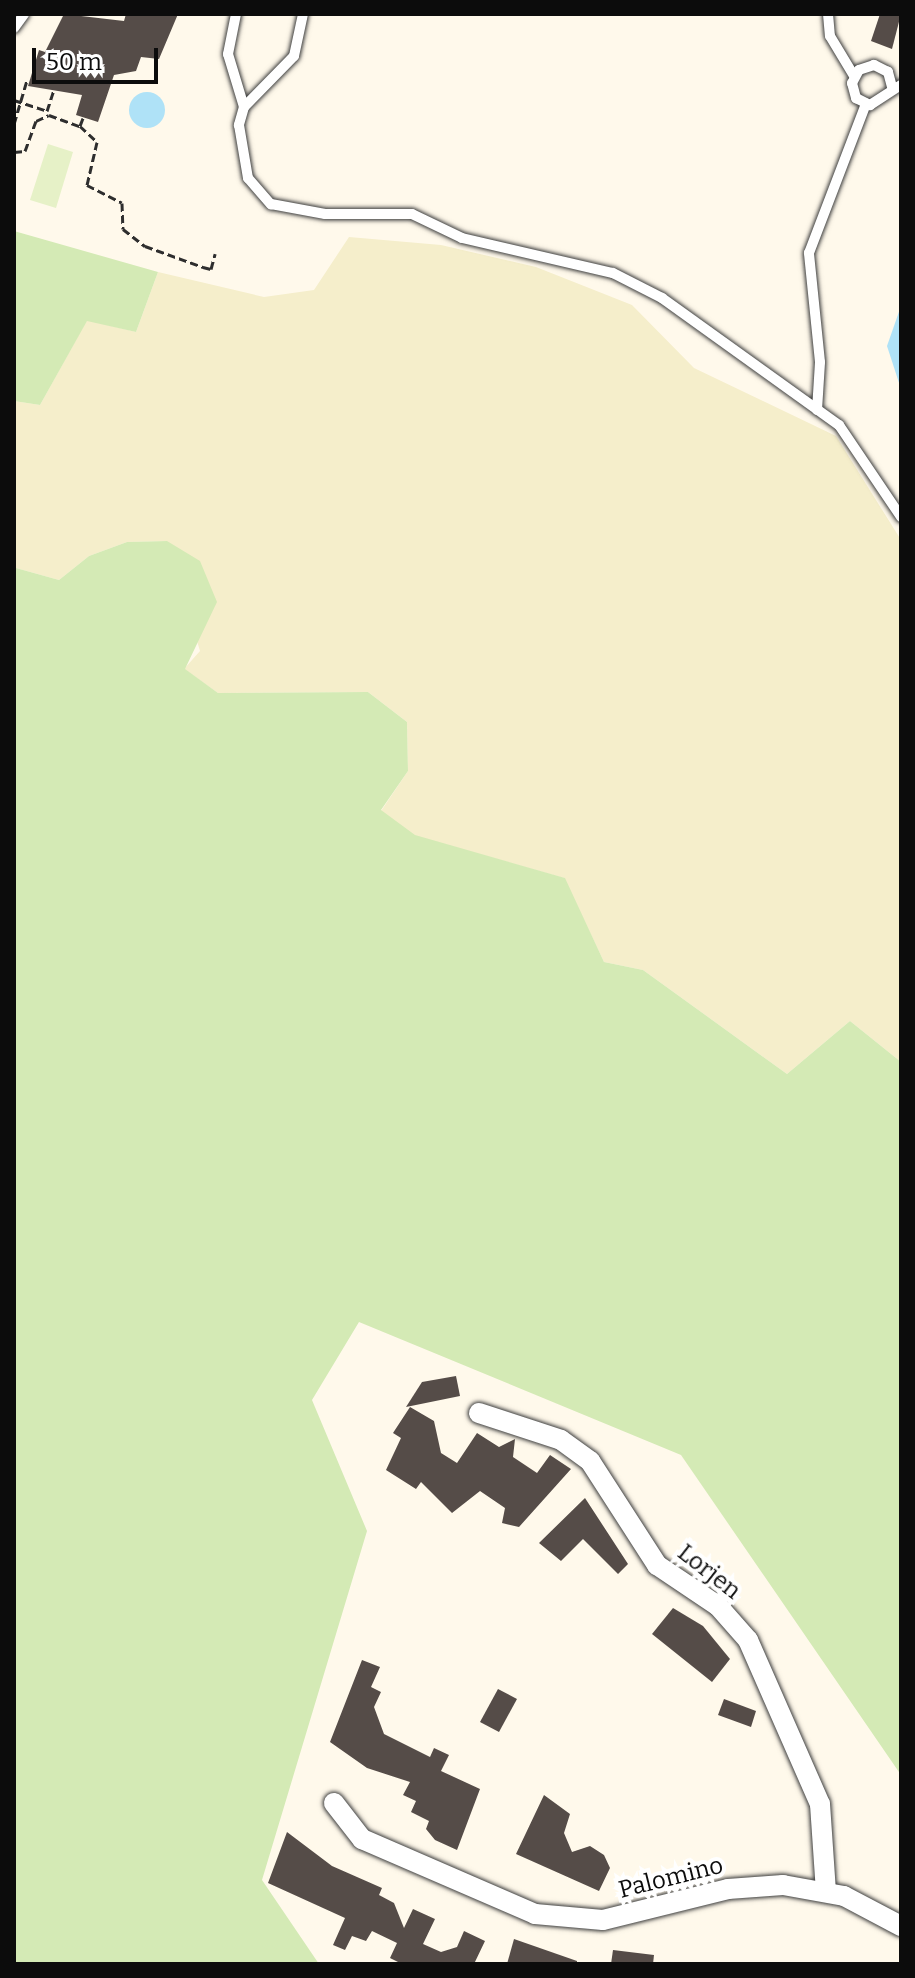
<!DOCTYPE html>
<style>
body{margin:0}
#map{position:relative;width:915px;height:1978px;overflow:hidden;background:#fff9eb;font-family:Bitter,serif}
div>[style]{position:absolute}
.farmland>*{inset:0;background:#f5eecb}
.green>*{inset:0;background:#d4eab5}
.pitch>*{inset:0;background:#e6f1c7}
.water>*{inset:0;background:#afe2f7}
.round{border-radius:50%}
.building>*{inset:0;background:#554c48}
.path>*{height:3px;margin-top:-1.5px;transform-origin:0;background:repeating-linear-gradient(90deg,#2e2e2e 0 8px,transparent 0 12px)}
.roads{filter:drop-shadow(0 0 2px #3f3f3f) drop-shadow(0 0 2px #3f3f3f)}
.lane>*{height:10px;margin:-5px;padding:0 5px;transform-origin:5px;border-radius:5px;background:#fff}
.street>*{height:20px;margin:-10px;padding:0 10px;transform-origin:10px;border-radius:10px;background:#fff}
span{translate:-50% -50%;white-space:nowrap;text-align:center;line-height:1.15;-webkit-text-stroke:8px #fff;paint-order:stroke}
.street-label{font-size:24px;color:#0c0c0c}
.frame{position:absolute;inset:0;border:16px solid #0c0c0c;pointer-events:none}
.scale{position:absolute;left:32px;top:48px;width:126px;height:36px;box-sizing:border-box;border:4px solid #0c0c0c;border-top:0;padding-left:10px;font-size:24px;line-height:28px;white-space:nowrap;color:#0c0c0c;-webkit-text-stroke:6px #fff;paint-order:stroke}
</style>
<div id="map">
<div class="farmland">
<i style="clip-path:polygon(349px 237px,441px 245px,536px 267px,632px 305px,694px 368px,836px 436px,901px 540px,901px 1062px,850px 1021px,787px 1074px,643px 970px,604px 962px,564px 878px,415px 836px,381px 811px,408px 771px,407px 722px,368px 692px,218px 693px,184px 669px,200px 651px,167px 541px,127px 542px,89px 556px,59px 580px,16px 568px,14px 401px,40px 405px,87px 320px,136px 332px,158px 272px,264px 297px,314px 290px)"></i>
</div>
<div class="green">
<i style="clip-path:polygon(14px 231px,158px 272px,136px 332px,87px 321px,40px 405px,14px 401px)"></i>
<i style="clip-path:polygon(167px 541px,200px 561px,217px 602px,185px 669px,218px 693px,368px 692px,407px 722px,408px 771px,381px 810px,415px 835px,565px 878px,604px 962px,643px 970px,787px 1074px,850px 1021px,901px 1062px,901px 1775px,681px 1455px,359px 1322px,312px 1400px,367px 1531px,262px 1880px,319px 1964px,14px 1964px,14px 547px,16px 568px,59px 580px,89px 556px,127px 542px)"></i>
</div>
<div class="pitch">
<i style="clip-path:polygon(48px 144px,73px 152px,56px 208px,30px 200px)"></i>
</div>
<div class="water">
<i class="round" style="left:129px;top:92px;width:36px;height:36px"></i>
<i style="clip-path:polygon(901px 306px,901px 389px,887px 346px)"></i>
</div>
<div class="building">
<i style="clip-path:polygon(64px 14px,124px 21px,126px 14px,178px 14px,159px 59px,141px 57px,136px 71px,114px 75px,98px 122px,76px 115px,82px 95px,28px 86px,39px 50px,45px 52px)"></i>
<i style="clip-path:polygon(880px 14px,901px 14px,892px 49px,871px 41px)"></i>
<i style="clip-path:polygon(456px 1376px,460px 1396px,406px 1407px,422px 1382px)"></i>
<i style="clip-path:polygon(410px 1407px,434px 1421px,441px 1453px,457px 1463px,477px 1433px,499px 1447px,515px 1439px,513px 1457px,537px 1473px,550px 1455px,571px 1469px,519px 1527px,502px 1523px,505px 1508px,480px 1491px,452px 1513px,421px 1482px,416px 1489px,386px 1470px,401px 1438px,393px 1433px)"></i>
<i style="clip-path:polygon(585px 1498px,628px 1564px,618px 1574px,583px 1539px,561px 1561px,539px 1543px)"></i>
<i style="clip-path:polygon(673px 1608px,703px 1626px,730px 1659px,712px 1682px,652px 1634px)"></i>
<i style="clip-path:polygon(362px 1660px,380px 1667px,371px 1687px,381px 1692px,374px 1707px,384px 1734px,430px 1757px,434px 1748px,449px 1755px,441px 1771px,480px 1789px,457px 1850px,435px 1840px,426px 1829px,429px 1821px,411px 1812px,416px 1801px,403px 1795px,410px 1782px,367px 1768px,330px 1742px)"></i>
<i style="clip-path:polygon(498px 1689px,517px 1699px,499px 1732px,480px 1722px)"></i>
<i style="clip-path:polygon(724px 1699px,756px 1711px,751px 1727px,718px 1715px)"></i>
<i style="clip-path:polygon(544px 1795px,570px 1814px,564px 1833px,572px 1852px,590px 1846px,604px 1855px,610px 1868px,599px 1891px,516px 1854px)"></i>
<i style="clip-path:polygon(287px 1832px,332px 1866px,382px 1888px,379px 1895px,394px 1903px,404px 1928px,413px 1909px,435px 1919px,423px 1944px,441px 1952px,457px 1947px,464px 1931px,485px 1941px,474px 1964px,402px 1964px,390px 1958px,397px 1943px,372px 1931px,366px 1941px,352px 1936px,345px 1950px,333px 1945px,345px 1918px,268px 1883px)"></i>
<i style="clip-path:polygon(514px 1939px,577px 1961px,577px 1964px,507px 1964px)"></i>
<i style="clip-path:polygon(613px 1950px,654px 1955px,653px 1964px,611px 1964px)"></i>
</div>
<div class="path">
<i style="left:14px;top:100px;width:35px;rotate:18deg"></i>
<i style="left:47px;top:111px;width:23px;rotate:-72deg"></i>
<i style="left:83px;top:118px;width:9px;rotate:111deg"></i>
<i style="left:80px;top:126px;width:23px;rotate:43deg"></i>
<i style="left:97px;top:142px;width:44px;rotate:103.1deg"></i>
<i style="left:87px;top:185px;width:39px;rotate:27deg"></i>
<i style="left:122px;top:203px;width:26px;rotate:88deg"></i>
<i style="left:123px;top:229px;width:28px;rotate:38deg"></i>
<i style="left:145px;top:246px;width:62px;rotate:19.9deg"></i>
<i style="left:203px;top:267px;width:8px;rotate:14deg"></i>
<i style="left:211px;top:269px;width:16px;rotate:-75deg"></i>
<i style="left:14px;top:124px;width:46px;rotate:-73.5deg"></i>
<i style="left:14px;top:152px;width:11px;rotate:-5deg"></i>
<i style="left:25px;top:151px;width:32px;rotate:-70deg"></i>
<i style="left:36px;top:121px;width:14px;rotate:-25deg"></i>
<i style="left:49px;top:115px;width:33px;rotate:20deg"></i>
</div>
<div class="roads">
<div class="lane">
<i style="left:236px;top:14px;width:41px;rotate:101.3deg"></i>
<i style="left:228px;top:54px;width:55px;rotate:73.2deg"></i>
<i style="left:303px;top:14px;width:43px;rotate:102.1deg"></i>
<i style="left:294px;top:56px;width:71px;rotate:134.4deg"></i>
<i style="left:244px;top:107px;width:19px;rotate:106deg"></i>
<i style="left:239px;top:125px;width:54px;rotate:80.4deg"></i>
<i style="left:248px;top:178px;width:35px;rotate:49deg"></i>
<i style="left:271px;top:204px;width:55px;rotate:10.5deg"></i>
<i style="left:325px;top:214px;width:87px"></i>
<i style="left:412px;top:214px;width:55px;rotate:25.6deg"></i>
<i style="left:462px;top:238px;width:155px;rotate:13.1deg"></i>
<i style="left:613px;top:273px;width:55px;rotate:27deg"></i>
<i style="left:662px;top:298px;width:218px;rotate:35.7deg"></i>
<i style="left:839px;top:425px;width:111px;rotate:56deg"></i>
<i style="left:828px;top:14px;width:22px;rotate:85deg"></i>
<i style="left:830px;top:36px;width:47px;rotate:59deg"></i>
<i style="left:14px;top:28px;width:17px;rotate:-54deg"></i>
<i style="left:892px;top:87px;width:16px;rotate:-105deg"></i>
<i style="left:888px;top:72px;width:16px;rotate:-153deg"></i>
<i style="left:874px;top:65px;width:16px;rotate:162deg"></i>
<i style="left:859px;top:70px;width:15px;rotate:118deg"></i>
<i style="left:852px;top:83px;width:16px;rotate:75deg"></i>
<i style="left:856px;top:98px;width:16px;rotate:27deg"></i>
<i style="left:870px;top:105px;width:37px;rotate:-33deg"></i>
<i style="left:817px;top:410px;width:48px;rotate:-86.4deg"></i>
<i style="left:820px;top:362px;width:110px;rotate:-95.8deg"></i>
<i style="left:809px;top:253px;width:160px;rotate:-69.1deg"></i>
</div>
<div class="street">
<i style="left:479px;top:1413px;width:86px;rotate:18.2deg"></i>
<i style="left:561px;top:1440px;width:36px;rotate:36deg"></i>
<i style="left:590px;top:1461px;width:124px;rotate:57.2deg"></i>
<i style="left:657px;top:1565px;width:73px;rotate:33.9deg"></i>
<i style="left:718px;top:1606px;width:45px;rotate:48.6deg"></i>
<i style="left:748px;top:1640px;width:179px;rotate:66.3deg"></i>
<i style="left:820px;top:1804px;width:87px;rotate:86.1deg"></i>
<i style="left:334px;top:1803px;width:46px;rotate:52.1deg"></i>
<i style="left:362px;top:1839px;width:189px;rotate:23.4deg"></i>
<i style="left:535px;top:1914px;width:68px;rotate:5deg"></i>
<i style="left:603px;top:1920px;width:129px;rotate:-13.9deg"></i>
<i style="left:728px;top:1889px;width:55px;rotate:-4.2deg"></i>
<i style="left:783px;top:1885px;width:62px;rotate:10.2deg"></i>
<i style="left:844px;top:1896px;width:64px;rotate:27.8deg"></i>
</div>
</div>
<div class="street-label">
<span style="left:709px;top:1572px;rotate:38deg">Lorjen</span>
<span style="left:671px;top:1878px;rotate:-14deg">Palomino</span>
</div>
<div class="frame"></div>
<div class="scale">50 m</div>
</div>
